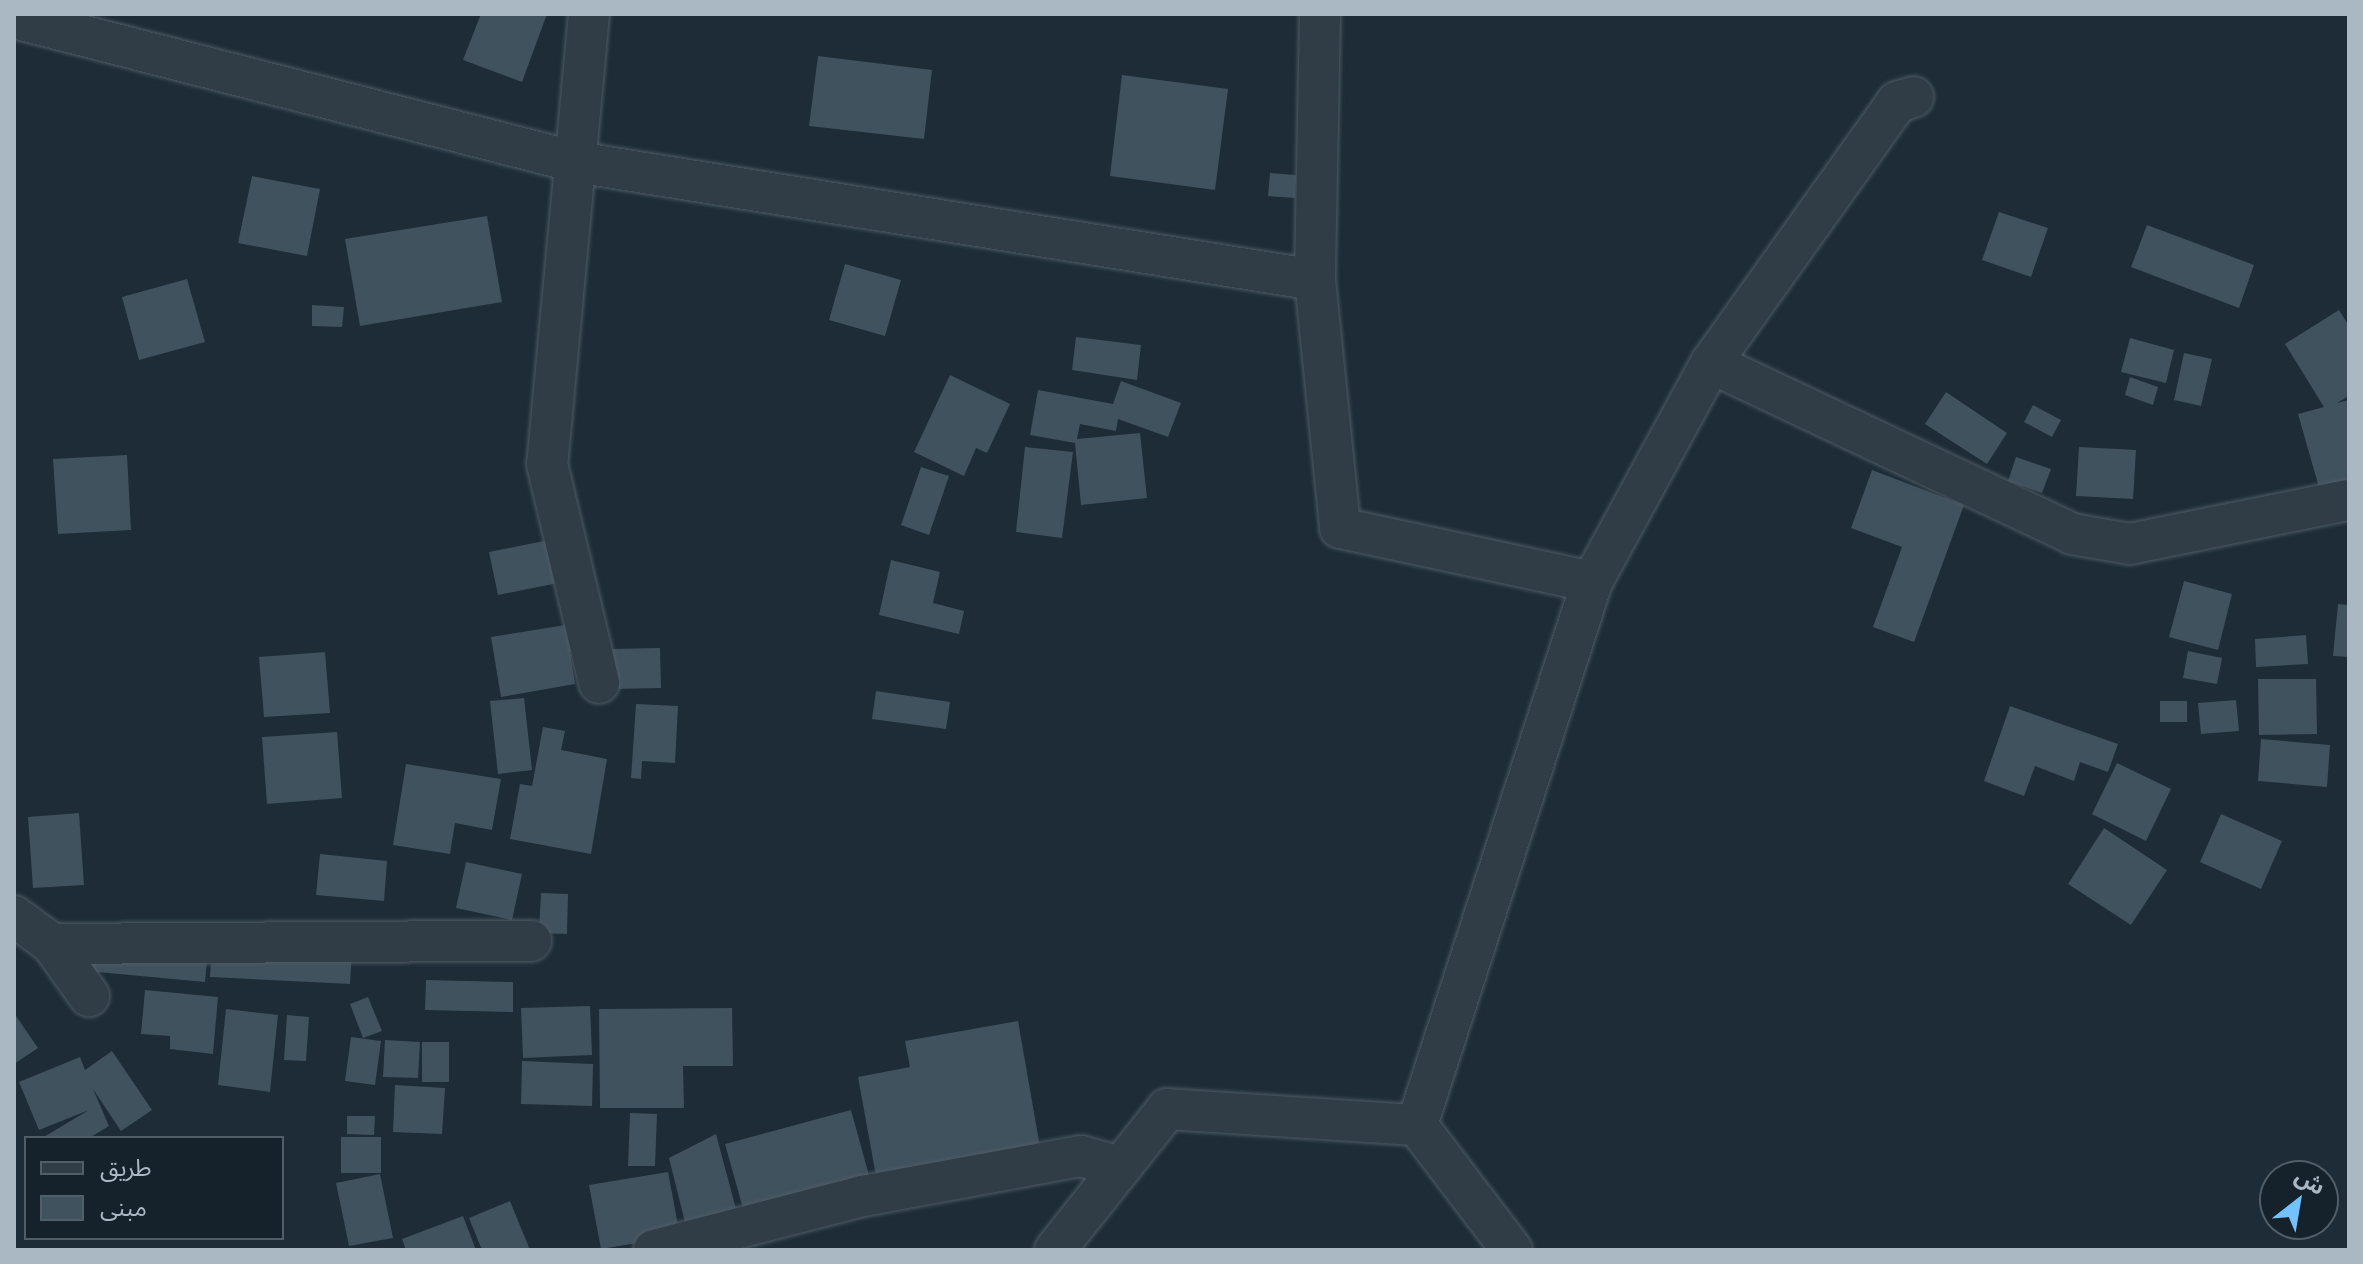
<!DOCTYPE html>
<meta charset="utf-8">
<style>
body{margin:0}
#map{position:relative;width:2363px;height:1264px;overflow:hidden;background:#1d2c36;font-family:"Titillium Web","Noto Sans Arabic",sans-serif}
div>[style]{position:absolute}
.building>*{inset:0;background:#40525e}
.roads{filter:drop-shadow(0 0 2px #4e5b65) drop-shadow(0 0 2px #4e5b65)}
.minor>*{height:40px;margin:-20px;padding:0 20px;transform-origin:20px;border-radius:20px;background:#303d47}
span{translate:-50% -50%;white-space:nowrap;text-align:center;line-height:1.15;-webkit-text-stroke:8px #16222b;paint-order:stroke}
.frame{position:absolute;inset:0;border:16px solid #aab8c4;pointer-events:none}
.legend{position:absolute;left:24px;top:1136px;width:260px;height:104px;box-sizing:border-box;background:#16222b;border:2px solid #515e68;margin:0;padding:10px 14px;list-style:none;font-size:24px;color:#aab8c4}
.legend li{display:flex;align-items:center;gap:16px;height:40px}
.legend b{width:40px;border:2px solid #515e68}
.north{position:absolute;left:2259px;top:1160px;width:80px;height:80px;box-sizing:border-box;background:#16222b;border:2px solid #515e68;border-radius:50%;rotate:31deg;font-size:22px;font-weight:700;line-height:32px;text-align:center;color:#aab8c4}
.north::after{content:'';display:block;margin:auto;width:28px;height:36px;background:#74c1ff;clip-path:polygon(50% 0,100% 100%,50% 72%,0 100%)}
</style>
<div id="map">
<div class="building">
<i style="clip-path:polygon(481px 14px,547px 14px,522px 82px,463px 60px)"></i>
<i style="clip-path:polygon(818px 56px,932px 70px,924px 139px,809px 126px)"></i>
<i style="clip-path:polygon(1122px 75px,1228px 89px,1215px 190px,1110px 176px)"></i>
<i style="clip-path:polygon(1270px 173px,1296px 175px,1295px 198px,1268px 196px)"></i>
<i style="clip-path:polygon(252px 176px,320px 189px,307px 256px,238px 243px)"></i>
<i style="clip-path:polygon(1999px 212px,2048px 228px,2031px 277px,1982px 260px)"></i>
<i style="clip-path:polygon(487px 216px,502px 302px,360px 326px,345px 239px)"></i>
<i style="clip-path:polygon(2147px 225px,2254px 265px,2239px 308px,2131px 267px)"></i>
<i style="clip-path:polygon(845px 264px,901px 280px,885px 336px,829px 320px)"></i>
<i style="clip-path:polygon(187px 279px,205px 342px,139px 360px,122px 297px)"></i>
<i style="clip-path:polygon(312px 305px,344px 307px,342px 327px,312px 326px)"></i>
<i style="clip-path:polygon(2339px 310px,2349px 326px,2349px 396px,2337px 403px,2349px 400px,2349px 483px,2320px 491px,2298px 414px,2324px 407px,2285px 344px)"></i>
<i style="clip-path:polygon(1076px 337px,1141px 345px,1137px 380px,1072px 370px)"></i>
<i style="clip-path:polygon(2130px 338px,2174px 350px,2166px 383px,2121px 372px)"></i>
<i style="clip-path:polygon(2184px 353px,2212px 359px,2201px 406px,2174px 400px)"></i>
<i style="clip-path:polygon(950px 375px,1010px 404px,987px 453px,976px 448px,964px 476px,914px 452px)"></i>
<i style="clip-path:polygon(2130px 377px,2158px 387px,2153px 405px,2125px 395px)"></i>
<i style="clip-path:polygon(1121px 381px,1181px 403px,1168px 437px,1118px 419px,1116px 431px,1080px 424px,1077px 439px,1140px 433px,1147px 498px,1081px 505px,1075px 443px,1030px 435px,1038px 390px,1113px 404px)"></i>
<i style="clip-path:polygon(1946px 392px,2007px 433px,1987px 464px,1925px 424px)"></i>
<i style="clip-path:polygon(2033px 405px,2061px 420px,2052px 437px,2024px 422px)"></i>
<i style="clip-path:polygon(1025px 447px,1073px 452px,1062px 538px,1016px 532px)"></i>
<i style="clip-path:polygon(2079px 447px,2136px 450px,2133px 499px,2076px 496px)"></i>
<i style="clip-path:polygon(127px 455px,131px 530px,58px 534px,53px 459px)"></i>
<i style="clip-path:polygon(2016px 457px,2051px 469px,2042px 493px,2008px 481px)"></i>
<i style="clip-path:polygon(921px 467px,949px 476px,929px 535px,901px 525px)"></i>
<i style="clip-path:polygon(1872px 470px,1964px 505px,1914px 642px,1873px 627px,1902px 547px,1851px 528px)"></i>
<i style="clip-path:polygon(559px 538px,568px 581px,498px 595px,489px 552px)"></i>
<i style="clip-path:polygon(891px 560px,940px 572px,933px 603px,964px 611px,959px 634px,879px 615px)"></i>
<i style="clip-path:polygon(2184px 581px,2232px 594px,2218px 650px,2169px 637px)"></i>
<i style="clip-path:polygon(2338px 604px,2349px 605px,2349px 657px,2333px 656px)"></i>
<i style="clip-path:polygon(578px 623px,583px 650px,570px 652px,575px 684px,501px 697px,491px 637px)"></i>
<i style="clip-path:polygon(2306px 635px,2308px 664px,2256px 667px,2255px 639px)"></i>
<i style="clip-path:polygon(660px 648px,661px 688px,611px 689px,610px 649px)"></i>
<i style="clip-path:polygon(2188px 651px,2222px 658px,2217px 684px,2183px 678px)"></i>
<i style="clip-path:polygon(325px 652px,330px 713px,264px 717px,259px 657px)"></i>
<i style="clip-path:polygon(2258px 679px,2316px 679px,2317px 734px,2259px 735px)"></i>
<i style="clip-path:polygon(876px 691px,950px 702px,946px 729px,872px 719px)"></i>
<i style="clip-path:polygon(524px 698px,532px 770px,498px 774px,490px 701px)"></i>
<i style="clip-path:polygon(2236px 700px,2239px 731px,2201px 734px,2198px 703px)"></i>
<i style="clip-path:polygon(2160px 701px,2187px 701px,2187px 722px,2160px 722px)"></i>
<i style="clip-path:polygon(636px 704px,678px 706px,675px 763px,642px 761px,641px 779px,631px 778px)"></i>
<i style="clip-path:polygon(2010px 706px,2118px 744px,2108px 772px,2080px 762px,2074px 781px,2035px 766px,2024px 796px,1984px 781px)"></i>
<i style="clip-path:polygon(543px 727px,565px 731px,561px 750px,607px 759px,591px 854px,510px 839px,520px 784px,532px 786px)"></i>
<i style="clip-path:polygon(337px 732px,342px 798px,267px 804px,262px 737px)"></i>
<i style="clip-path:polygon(2261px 739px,2330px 745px,2327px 787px,2258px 781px)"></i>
<i style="clip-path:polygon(2117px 763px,2171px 789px,2146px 841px,2092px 814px)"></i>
<i style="clip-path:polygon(406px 764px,501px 779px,492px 830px,455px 823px,450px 854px,393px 845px)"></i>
<i style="clip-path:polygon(79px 813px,84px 885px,33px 888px,28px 817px)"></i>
<i style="clip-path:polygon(2221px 814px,2282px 841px,2261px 889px,2200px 862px)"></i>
<i style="clip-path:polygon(2104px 828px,2167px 870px,2131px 925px,2068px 884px)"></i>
<i style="clip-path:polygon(320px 854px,387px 861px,384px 901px,316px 895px)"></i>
<i style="clip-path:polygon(466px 862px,522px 874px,512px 920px,456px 908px)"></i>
<i style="clip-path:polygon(541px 893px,568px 894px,567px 934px,539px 933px)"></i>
<i style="clip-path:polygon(91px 926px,209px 938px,205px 982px,87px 971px)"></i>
<i style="clip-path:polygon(213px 926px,353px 935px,350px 984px,210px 977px)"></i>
<i style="clip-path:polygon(426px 980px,513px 982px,513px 1012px,425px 1010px)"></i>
<i style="clip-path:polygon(145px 990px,218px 997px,213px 1054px,170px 1049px,170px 1036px,141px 1034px)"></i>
<i style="clip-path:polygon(368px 997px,382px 1031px,363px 1038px,350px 1004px)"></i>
<i style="clip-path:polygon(590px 1006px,592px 1055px,523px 1058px,521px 1008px)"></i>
<i style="clip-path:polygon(732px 1008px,733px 1066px,683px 1066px,684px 1108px,600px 1108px,599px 1009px)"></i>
<i style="clip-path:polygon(226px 1009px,278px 1015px,270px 1092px,218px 1085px)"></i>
<i style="clip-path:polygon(14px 1013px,38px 1048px,14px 1064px)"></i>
<i style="clip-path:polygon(287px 1015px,309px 1017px,306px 1061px,284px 1060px)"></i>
<i style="clip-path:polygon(1018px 1021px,1040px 1147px,876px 1176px,858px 1077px,910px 1067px,905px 1041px)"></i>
<i style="clip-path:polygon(351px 1037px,381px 1041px,375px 1085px,345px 1081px)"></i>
<i style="clip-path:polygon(385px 1040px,420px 1042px,418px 1078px,383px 1077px)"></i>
<i style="clip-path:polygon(422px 1042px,449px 1042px,449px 1082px,422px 1082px)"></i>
<i style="clip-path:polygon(112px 1051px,152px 1110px,121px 1131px,93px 1089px,109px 1126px,89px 1138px,42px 1138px,89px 1110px,39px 1130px,19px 1082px,80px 1057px,85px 1070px)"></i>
<i style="clip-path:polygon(522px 1061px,593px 1064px,592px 1106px,521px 1104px)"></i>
<i style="clip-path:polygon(395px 1085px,445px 1088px,442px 1134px,393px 1132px)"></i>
<i style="clip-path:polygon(851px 1110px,870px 1179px,744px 1212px,725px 1144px)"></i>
<i style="clip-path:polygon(630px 1113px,657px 1114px,655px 1166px,628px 1166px)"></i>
<i style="clip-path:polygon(347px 1116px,375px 1116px,374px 1135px,347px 1134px)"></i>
<i style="clip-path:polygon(716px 1134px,736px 1209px,685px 1222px,669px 1158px)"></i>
<i style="clip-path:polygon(341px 1137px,381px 1137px,381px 1173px,341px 1173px)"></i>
<i style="clip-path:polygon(668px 1172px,680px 1236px,601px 1249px,589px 1185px)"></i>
<i style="clip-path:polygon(380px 1174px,393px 1238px,349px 1246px,336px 1183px)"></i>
<i style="clip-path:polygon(510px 1201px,530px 1250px,482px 1250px,469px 1218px)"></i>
<i style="clip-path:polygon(463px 1216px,476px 1250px,406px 1250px,402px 1239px)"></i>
</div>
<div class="roads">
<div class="minor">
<i style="left:589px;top:14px;width:452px;rotate:95.3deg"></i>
<i style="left:547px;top:464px;width:225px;rotate:76.6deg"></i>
<i style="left:1320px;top:14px;width:266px;rotate:91.1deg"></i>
<i style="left:1315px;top:280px;width:249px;rotate:84.2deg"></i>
<i style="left:1340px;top:528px;width:258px;rotate:12.1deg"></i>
<i style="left:14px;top:18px;width:580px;rotate:14.37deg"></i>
<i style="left:576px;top:162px;width:748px;rotate:9.07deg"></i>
<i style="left:1711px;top:363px;width:399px;rotate:25.3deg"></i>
<i style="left:2072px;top:534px;width:59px;rotate:9.8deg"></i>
<i style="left:2130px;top:544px;width:223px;rotate:-11.4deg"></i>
<i style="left:14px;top:916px;width:47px;rotate:36.4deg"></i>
<i style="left:52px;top:944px;width:64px;rotate:54.6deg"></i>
<i style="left:52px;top:944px;width:479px;rotate:-0.4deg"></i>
<i style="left:1417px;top:1125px;width:571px;rotate:-72.14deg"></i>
<i style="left:1592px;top:582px;width:249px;rotate:-61.5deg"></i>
<i style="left:1711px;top:363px;width:320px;rotate:-54.5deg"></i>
<i style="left:1897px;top:102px;width:17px;rotate:-17deg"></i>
<i style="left:654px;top:1250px;width:216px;rotate:-14.5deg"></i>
<i style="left:863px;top:1196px;width:222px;rotate:-10.4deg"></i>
<i style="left:1081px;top:1156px;width:37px;rotate:16deg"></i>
<i style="left:1055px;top:1250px;width:180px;rotate:-51.5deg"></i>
<i style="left:1167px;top:1109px;width:251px;rotate:3.7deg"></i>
<i style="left:1417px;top:1125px;width:157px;rotate:52.8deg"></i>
</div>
</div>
<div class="frame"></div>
<ul class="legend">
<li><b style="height:10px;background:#303d47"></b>طريق</li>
<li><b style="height:22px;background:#40525e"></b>مبنى</li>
</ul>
<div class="north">ش</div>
</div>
